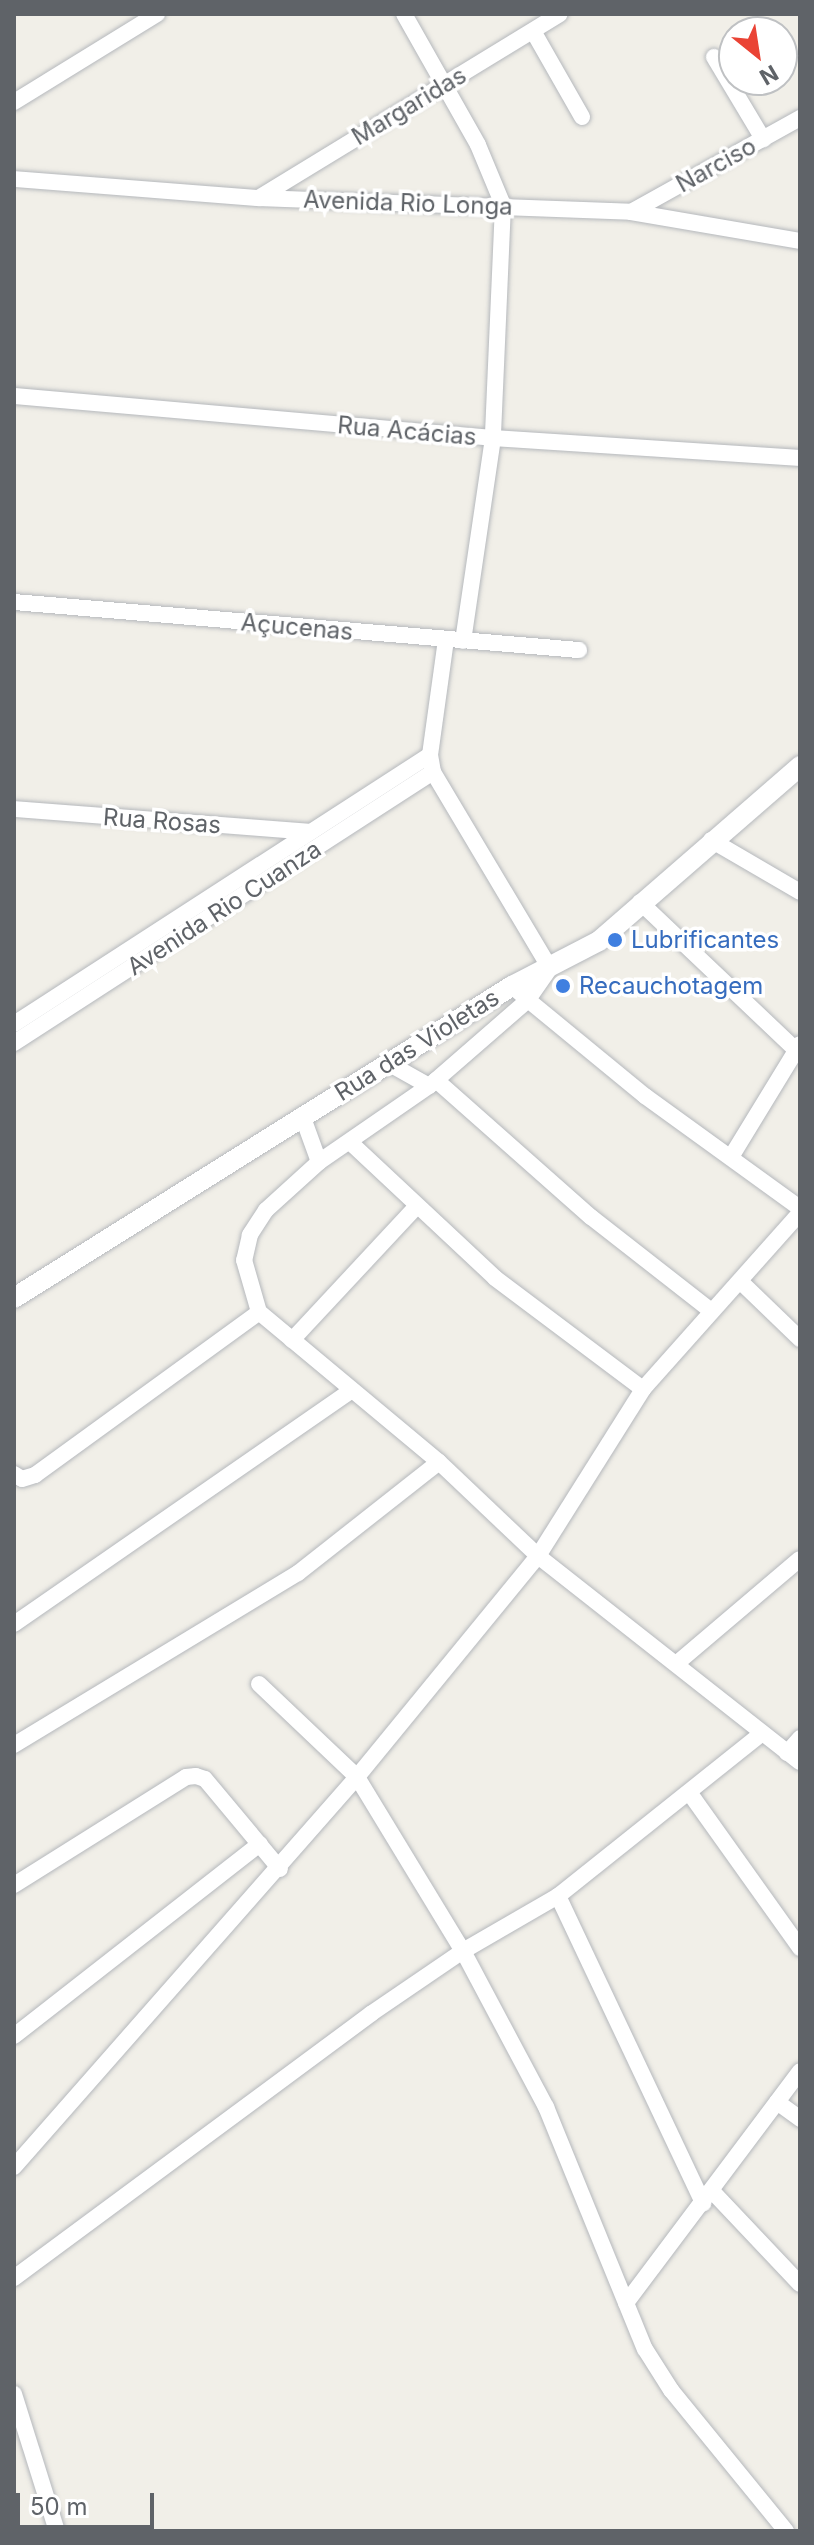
<!DOCTYPE html>
<meta charset="utf-8">
<style>
body{margin:0}
#map{position:relative;width:814px;height:2545px;overflow:hidden;background:#f1efe8;font-family:Inter,sans-serif}
div>[style]{position:absolute}
.roads{filter:drop-shadow(0 0 2px #b5b8bc) drop-shadow(0 0 2px #b5b8bc)}
.minor>*{height:16px;margin:-8px;padding:0 8px;transform-origin:8px;border-radius:8px;background:#fff}
.tertiary>*{height:20px;margin:-10px;padding:0 10px;transform-origin:10px;border-radius:10px;background:#fff}
.dots>*{width:22px;height:22px;translate:-50% -50%;box-sizing:border-box;border:4px solid #fff;border-radius:50%}
span{translate:-50% -50%;white-space:nowrap;text-align:center;line-height:1.15;-webkit-text-stroke:7px #fff;paint-order:stroke}
.street-label{font-size:24px;color:#5f6368}
.shop-label{font-size:24px;color:#366cbe}
.left{translate:0 -50%;text-align:left}
.frame{position:absolute;inset:0;border:16px solid #5f6368;pointer-events:none}
.north{position:absolute;left:718px;top:16px;width:80px;height:80px;box-sizing:border-box;background:#fff;border:2px solid #bfc1c3;border-radius:50%;rotate:150deg;font-size:22px;font-weight:700;line-height:32px;text-align:center;color:#5f6368}
.north::after{content:'';display:block;margin:auto;width:28px;height:36px;background:#ea4335;clip-path:polygon(50% 0,100% 100%,50% 72%,0 100%)}
.scale{position:absolute;left:16px;top:2493px;width:138px;height:36px;box-sizing:border-box;border:4px solid #5f6368;border-top:0;padding-left:10px;font-size:24px;line-height:28px;white-space:nowrap;color:#5f6368;-webkit-text-stroke:6px #fff;paint-order:stroke}
</style>
<div id="map">
<div class="roads">
<div class="minor">
<i style="left:404px;top:14px;width:150px;rotate:60.5deg"></i>
<i style="left:478px;top:145px;width:65px;rotate:67.4deg"></i>
<i style="left:503px;top:205px;width:233px;rotate:92.5deg"></i>
<i style="left:493px;top:438px;width:205px;rotate:98.4deg"></i>
<i style="left:533px;top:31px;width:99px;rotate:60.3deg"></i>
<i style="left:714px;top:57px;width:96px;rotate:59.1deg"></i>
<i style="left:14px;top:102px;width:168px;rotate:-31.6deg"></i>
<i style="left:14px;top:179px;width:245px;rotate:4.5deg"></i>
<i style="left:258px;top:198px;width:373px;rotate:2.1deg"></i>
<i style="left:631px;top:212px;width:171px;rotate:9.7deg"></i>
<i style="left:260px;top:197px;width:351px;rotate:-31.4deg"></i>
<i style="left:631px;top:212px;width:193px;rotate:-29.1deg"></i>
<i style="left:14px;top:396px;width:481px;rotate:5deg"></i>
<i style="left:493px;top:438px;width:308px;rotate:3.7deg"></i>
<i style="left:14px;top:602px;width:567px;rotate:4.86deg"></i>
<i style="left:430px;top:755px;width:116px;rotate:-82.1deg"></i>
<i style="left:14px;top:809px;width:297px;rotate:4.4deg"></i>
<i style="left:711px;top:840px;width:103px;rotate:30.3deg"></i>
<i style="left:640px;top:902px;width:216px;rotate:43.5deg"></i>
<i style="left:512px;top:986px;width:21px;rotate:41deg"></i>
<i style="left:528px;top:1000px;width:131px;rotate:139deg"></i>
<i style="left:429px;top:1086px;width:134px;rotate:145.4deg"></i>
<i style="left:319px;top:1162px;width:72px;rotate:137.8deg"></i>
<i style="left:266px;top:1210px;width:30px;rotate:123deg"></i>
<i style="left:250px;top:1235px;width:26px;rotate:103deg"></i>
<i style="left:244px;top:1260px;width:54px;rotate:73.9deg"></i>
<i style="left:259px;top:1312px;width:234px;rotate:39.8deg"></i>
<i style="left:439px;top:1462px;width:137px;rotate:43.5deg"></i>
<i style="left:538px;top:1556px;width:333px;rotate:38.2deg"></i>
<i style="left:14px;top:1024px;width:495px;rotate:-32.9deg"></i>
<i style="left:430px;top:755px;width:17px;rotate:80deg"></i>
<i style="left:433px;top:772px;width:228px;rotate:59.2deg"></i>
<i style="left:550px;top:968px;width:39px;rotate:125deg"></i>
<i style="left:528px;top:1000px;width:151px;rotate:39.4deg"></i>
<i style="left:645px;top:1096px;width:191px;rotate:35.9deg"></i>
<i style="left:14px;top:1043px;width:499px;rotate:-32.9deg"></i>
<i style="left:388px;top:1063px;width:47px;rotate:29.3deg"></i>
<i style="left:436px;top:1080px;width:207px;rotate:41.5deg"></i>
<i style="left:591px;top:1217px;width:151px;rotate:38deg"></i>
<i style="left:302px;top:1115px;width:50px;rotate:70.1deg"></i>
<i style="left:352px;top:1144px;width:196px;rotate:43.1deg"></i>
<i style="left:495px;top:1278px;width:185px;rotate:36.9deg"></i>
<i style="left:731px;top:1157px;width:132px;rotate:-58.6deg"></i>
<i style="left:741px;top:1282px;width:82px;rotate:44deg"></i>
<i style="left:292px;top:1340px;width:183px;rotate:-47deg"></i>
<i style="left:14px;top:1474px;width:9px;rotate:32deg"></i>
<i style="left:22px;top:1479px;width:14px;rotate:-17deg"></i>
<i style="left:35px;top:1475px;width:277px;rotate:-36deg"></i>
<i style="left:14px;top:1624px;width:410px;rotate:-34.7deg"></i>
<i style="left:676px;top:1664px;width:162px;rotate:-40.3deg"></i>
<i style="left:259px;top:1684px;width:135px;rotate:43.5deg"></i>
<i style="left:357px;top:1777px;width:204px;rotate:58.7deg"></i>
<i style="left:463px;top:1951px;width:177px;rotate:62deg"></i>
<i style="left:546px;top:2107px;width:261px;rotate:67.8deg"></i>
<i style="left:645px;top:2349px;width:49px;rotate:57.6deg"></i>
<i style="left:671px;top:2390px;width:182px;rotate:50.8deg"></i>
<i style="left:14px;top:1745px;width:332px;rotate:-31.2deg"></i>
<i style="left:298px;top:1573px;width:179px;rotate:-38.2deg"></i>
<i style="left:787px;top:1753px;width:20px;rotate:-49deg"></i>
<i style="left:691px;top:1795px;width:188px;rotate:54.5deg"></i>
<i style="left:14px;top:1885px;width:203px;rotate:-32.1deg"></i>
<i style="left:186px;top:1777px;width:10px;rotate:-6deg"></i>
<i style="left:196px;top:1776px;width:9px;rotate:18deg"></i>
<i style="left:205px;top:1779px;width:117px;rotate:50.2deg"></i>
<i style="left:558px;top:1896px;width:340px;rotate:64.7deg"></i>
<i style="left:14px;top:2036px;width:312px;rotate:-38deg"></i>
<i style="left:777px;top:2102px;width:29px;rotate:36deg"></i>
<i style="left:14px;top:2167px;width:519px;rotate:-48.67deg"></i>
<i style="left:357px;top:1777px;width:286px;rotate:-50.7deg"></i>
<i style="left:538px;top:1556px;width:197px;rotate:-57.8deg"></i>
<i style="left:643px;top:1389px;width:236px;rotate:-48.3deg"></i>
<i style="left:712px;top:2191px;width:128px;rotate:46.6deg"></i>
<i style="left:14px;top:2278px;width:445px;rotate:-36.5deg"></i>
<i style="left:372px;top:2013px;width:110px;rotate:-34.3deg"></i>
<i style="left:463px;top:1951px;width:110px;rotate:-30.1deg"></i>
<i style="left:558px;top:1896px;width:261px;rotate:-38.6deg"></i>
<i style="left:626px;top:2303px;width:290px;rotate:-53.1deg"></i>
<i style="left:14px;top:2394px;width:144px;rotate:72.6deg"></i>
</div>
<div class="tertiary">
<i style="left:14px;top:1298px;width:588px;rotate:-32.07deg"></i>
<i style="left:512px;top:986px;width:98px;rotate:-27.3deg"></i>
<i style="left:599px;top:941px;width:267px;rotate:-41deg"></i>
</div>
</div>
<div class="dots">
<i style="left:615px;top:940px;background:#3f7fe0"></i>
<i style="left:563px;top:986px;background:#3f7fe0"></i>
</div>
<div class="street-label">
<span style="left:409px;top:106px;rotate:-31deg">Margaridas</span>
<span style="left:716px;top:165px;rotate:-29deg">Narciso</span>
<span style="left:408px;top:203px;rotate:2deg">Avenida Rio Longa</span>
<span style="left:407px;top:431px;rotate:5deg">Rua Acácias</span>
<span style="left:297px;top:627px;rotate:5deg">Açucenas</span>
<span style="left:162px;top:821px;rotate:4deg">Rua Rosas</span>
<span style="left:224px;top:908px;rotate:-33deg">Avenida Rio Cuanza</span>
<span style="left:417px;top:1045px;rotate:-32deg">Rua das Violetas</span>
</div>
<div class="shop-label">
<span class="left" style="left:631px;top:940px">Lubrificantes</span>
<span class="left" style="left:579px;top:986px">Recauchotagem</span>
</div>
<div class="frame"></div>
<div class="north">N</div>
<div class="scale">50 m</div>
</div>
